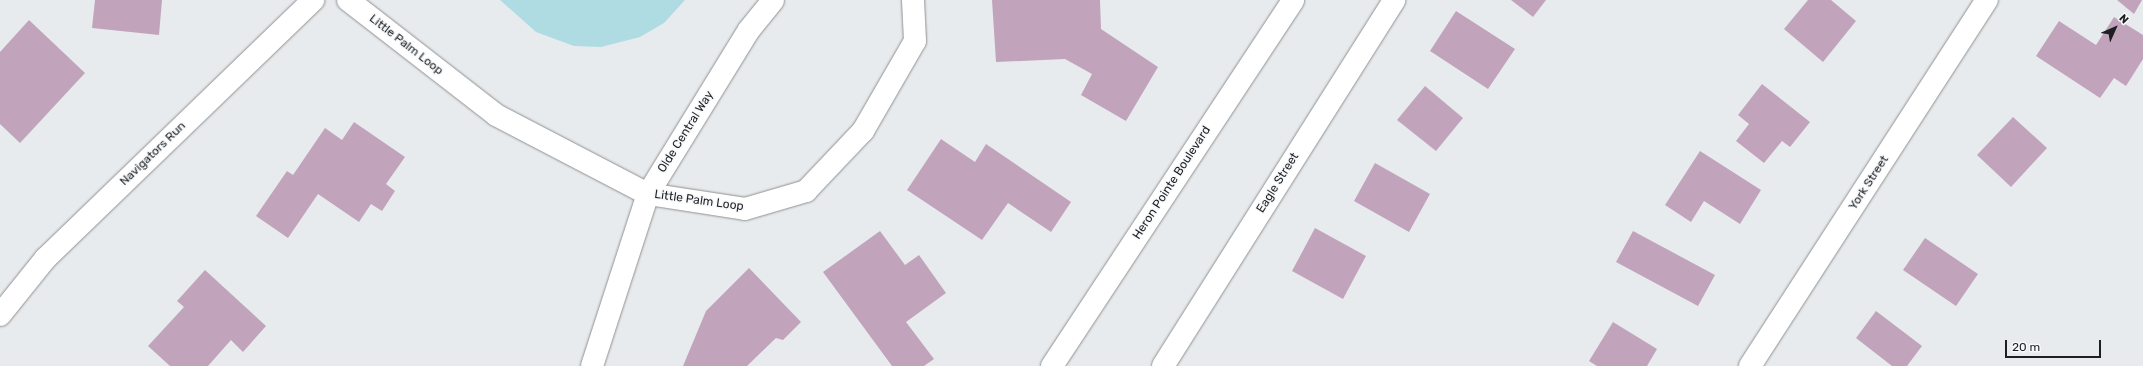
<!DOCTYPE html>
<style>
body{margin:0}
#map{position:relative;width:2143px;height:366px;overflow:hidden;background:#e8ebed;font-family:Rubik,sans-serif}
div>[style]{position:absolute}
.water>*{inset:0;background:#aedce2}
.building>*{inset:0;background:#c1a4bc}
.roads{filter:drop-shadow(0 0 1px #8f9193) drop-shadow(0 0 1px #8f9193)}
.street>*{height:22px;margin:-11px;padding:0 11px;transform-origin:11px;border-radius:11px;background:#fff}
span{translate:-50% -50%;white-space:nowrap;text-align:center;line-height:1.15;-webkit-text-stroke:3px #f6f8fb;paint-order:stroke}
.street-label{font-size:12px;color:#1e1f20}
.north{position:absolute;left:2095px;top:8px;width:40px;height:40px;-webkit-text-stroke:3px #f6f8fb;paint-order:stroke;rotate:45deg;font-size:11px;font-weight:700;line-height:16px;text-align:center;color:#1e1f20}
.north::after{content:'';display:block;margin:auto;width:14px;height:18px;background:#1e1f20;clip-path:polygon(50% 0,100% 100%,50% 72%,0 100%)}
.scale{position:absolute;left:2005px;top:340px;width:96px;height:18px;box-sizing:border-box;border:2px solid #1e1f20;border-top:0;padding-left:5px;font-size:12px;line-height:14px;white-space:nowrap;color:#1e1f20;-webkit-text-stroke:3px #f6f8fb;paint-order:stroke}
</style>
<div id="map">
<div class="water">
<i style="clip-path:polygon(500px 0,685px 0,664px 23px,640px 37px,601px 47px,574px 46px,536px 32px)"></i>
</div>
<div class="building">
<i style="clip-path:polygon(95px 0,162px 0,159px 35px,92px 28px)"></i>
<i style="clip-path:polygon(992px 0,1100px 0,1101px 29px,1158px 67px,1126px 121px,1081px 95px,1092px 74px,1065px 59px,996px 62px)"></i>
<i style="clip-path:polygon(1511px 0,1546px 0,1533px 17px)"></i>
<i style="clip-path:polygon(1808px 0,1831px 0,1856px 21px,1823px 62px,1784px 29px)"></i>
<i style="clip-path:polygon(2117px 0,2142px 0,2134px 14px)"></i>
<i style="clip-path:polygon(1456px 11px,1515px 49px,1488px 89px,1430px 51px)"></i>
<i style="clip-path:polygon(2114px 17px,2143px 35px,2143px 59px,2126px 86px,2114px 78px,2100px 98px,2036px 56px,2059px 21px,2096px 45px)"></i>
<i style="clip-path:polygon(29px 20px,85px 73px,20px 143px,0 124px,0 52px)"></i>
<i style="clip-path:polygon(1762px 84px,1810px 122px,1790px 147px,1782px 141px,1764px 163px,1736px 141px,1749px 124px,1738px 115px)"></i>
<i style="clip-path:polygon(1425px 86px,1463px 118px,1436px 151px,1397px 120px)"></i>
<i style="clip-path:polygon(2013px 117px,2047px 148px,2011px 187px,1977px 155px)"></i>
<i style="clip-path:polygon(354px 122px,405px 157px,386px 184px,395px 191px,382px 211px,371px 204px,359px 222px,318px 194px,288px 238px,256px 216px,287px 171px,293px 175px,325px 128px,342px 140px)"></i>
<i style="clip-path:polygon(941px 139px,975px 162px,986px 144px,1071px 202px,1051px 232px,1008px 203px,982px 240px,907px 190px)"></i>
<i style="clip-path:polygon(1700px 151px,1761px 190px,1740px 224px,1704px 201px,1691px 222px,1665px 205px)"></i>
<i style="clip-path:polygon(1375px 163px,1430px 194px,1409px 232px,1354px 201px)"></i>
<i style="clip-path:polygon(1315px 228px,1366px 256px,1343px 299px,1292px 271px)"></i>
<i style="clip-path:polygon(880px 231px,905px 265px,919px 255px,946px 293px,906px 322px,934px 359px,924px 366px,892px 366px,823px 272px)"></i>
<i style="clip-path:polygon(1633px 231px,1715px 275px,1698px 306px,1616px 262px)"></i>
<i style="clip-path:polygon(1925px 238px,1978px 274px,1956px 306px,1903px 270px)"></i>
<i style="clip-path:polygon(749px 268px,801px 322px,783px 340px,776px 338px,747px 366px,683px 366px,706px 311px)"></i>
<i style="clip-path:polygon(205px 270px,266px 326px,243px 352px,231px 340px,208px 366px,170px 366px,148px 346px,184px 307px,177px 301px)"></i>
<i style="clip-path:polygon(1876px 311px,1922px 346px,1907px 366px,1892px 366px,1856px 338px)"></i>
<i style="clip-path:polygon(1613px 322px,1657px 349px,1647px 366px,1597px 366px,1589px 361px)"></i>
</div>
<div class="roads">
<div class="street">
<i style="left:348px;top:0;width:187px;rotate:37.8deg"></i>
<i style="left:496px;top:115px;width:171px;rotate:27.5deg"></i>
<i style="left:648px;top:194px;width:98px;rotate:8.8deg"></i>
<i style="left:745px;top:209px;width:64px;rotate:-16.4deg"></i>
<i style="left:806px;top:191px;width:83px;rotate:-46.5deg"></i>
<i style="left:863px;top:131px;width:104px;rotate:-60deg"></i>
<i style="left:915px;top:41px;width:41px;rotate:-92.8deg"></i>
<i style="left:0;top:315px;width:72px;rotate:-51.2deg"></i>
<i style="left:45px;top:259px;width:373px;rotate:-44deg"></i>
<i style="left:592px;top:366px;width:181px;rotate:-72deg"></i>
<i style="left:648px;top:194px;width:193px;rotate:-58.4deg"></i>
<i style="left:749px;top:30px;width:38px;rotate:-51deg"></i>
<i style="left:1052px;top:366px;width:438px;rotate:-56.6deg"></i>
<i style="left:1163px;top:366px;width:433px;rotate:-57.7deg"></i>
<i style="left:1750px;top:366px;width:436px;rotate:-57.1deg"></i>
</div>
</div>
<div class="street-label">
<span style="left:406px;top:45px;rotate:38deg">Little Palm Loop</span>
<span style="left:686px;top:132px;rotate:-58deg">Olde Central Way</span>
<span style="left:153px;top:154px;rotate:-44deg">Navigators Run</span>
<span style="left:1172px;top:183px;rotate:-57deg">Heron Pointe Boulevard</span>
<span style="left:1278px;top:183px;rotate:-58deg">Eagle Street</span>
<span style="left:1869px;top:183px;rotate:-57deg">York Street</span>
<span style="left:699px;top:201px;rotate:8deg">Little Palm Loop</span>
</div>
<div class="north">N</div>
<div class="scale">20 m</div>
</div>
